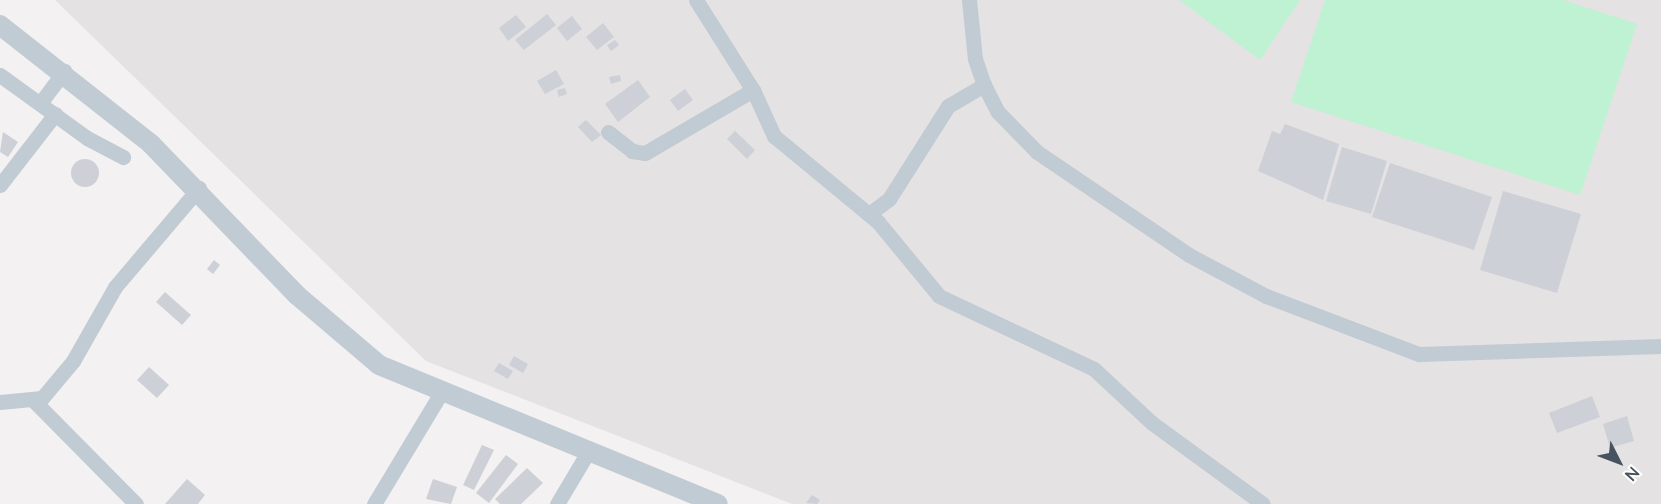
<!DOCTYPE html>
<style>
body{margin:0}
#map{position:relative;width:1661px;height:504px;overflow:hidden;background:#f3f1f1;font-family:Lato,sans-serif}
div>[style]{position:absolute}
.education>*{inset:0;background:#e4e2e3}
.green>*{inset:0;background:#bef2d2}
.building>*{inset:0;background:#cdd0d6}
.round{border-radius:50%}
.minor>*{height:15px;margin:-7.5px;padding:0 7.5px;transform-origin:7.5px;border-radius:7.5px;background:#c1cbd3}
.tertiary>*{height:20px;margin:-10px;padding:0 10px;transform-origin:10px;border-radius:10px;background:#c1cbd3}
span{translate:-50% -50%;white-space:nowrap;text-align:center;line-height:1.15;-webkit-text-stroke:6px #fff;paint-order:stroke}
.north{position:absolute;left:1589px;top:432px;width:60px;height:60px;-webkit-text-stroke:4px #fff;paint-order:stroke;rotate:132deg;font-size:16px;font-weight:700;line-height:24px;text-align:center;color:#475460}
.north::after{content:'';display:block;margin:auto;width:21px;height:27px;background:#475460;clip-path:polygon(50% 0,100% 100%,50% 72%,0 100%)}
</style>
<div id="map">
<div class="education">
<i style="clip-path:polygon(55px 0,1661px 0,1661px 504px,792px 504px,426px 361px)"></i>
</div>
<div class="green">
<i style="clip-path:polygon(1179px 0,1300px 0,1260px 60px)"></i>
<i style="clip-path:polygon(1325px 0,1563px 0,1637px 24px,1580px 195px,1291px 102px)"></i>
</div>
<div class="building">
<i style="clip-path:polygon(547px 14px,556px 25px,524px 50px,515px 40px)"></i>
<i style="clip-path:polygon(516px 15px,526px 27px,508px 41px,499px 28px)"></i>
<i style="clip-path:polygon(572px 16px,582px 29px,567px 41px,557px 28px)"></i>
<i style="clip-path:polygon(603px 23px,614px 37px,597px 50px,586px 37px)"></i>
<i style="clip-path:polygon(615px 40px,619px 45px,611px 51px,607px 45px)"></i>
<i style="clip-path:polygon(556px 70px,564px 84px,545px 94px,537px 81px)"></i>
<i style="clip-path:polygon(620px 75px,621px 81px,611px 84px,609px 77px)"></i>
<i style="clip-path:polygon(638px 80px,650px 97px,618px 122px,605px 104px)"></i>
<i style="clip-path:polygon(565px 88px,567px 94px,559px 97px,557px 90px)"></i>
<i style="clip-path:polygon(685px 89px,693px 100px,678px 111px,670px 100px)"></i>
<i style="clip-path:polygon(586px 120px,601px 135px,592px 142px,578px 127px)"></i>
<i style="clip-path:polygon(1285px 124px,1339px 144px,1323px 200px,1258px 171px,1272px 131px,1280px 134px)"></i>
<i style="clip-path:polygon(735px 131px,755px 150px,747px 159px,727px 139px)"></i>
<i style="clip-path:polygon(3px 132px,18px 142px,8px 157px,0 152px)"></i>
<i style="clip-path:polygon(1342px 147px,1387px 161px,1371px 214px,1326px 201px)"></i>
<i class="round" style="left:71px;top:159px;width:28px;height:28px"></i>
<i style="clip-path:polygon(1390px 163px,1492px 197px,1474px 250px,1372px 217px)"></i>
<i style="clip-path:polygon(1503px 191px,1581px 214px,1557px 293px,1480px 270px)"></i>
<i style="clip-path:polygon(214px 260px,220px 265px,213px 274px,207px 269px)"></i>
<i style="clip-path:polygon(165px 292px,191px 315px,182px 325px,156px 302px)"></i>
<i style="clip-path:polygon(514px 356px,528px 364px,523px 373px,509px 365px)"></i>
<i style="clip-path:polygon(499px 363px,513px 371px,508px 379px,494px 371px)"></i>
<i style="clip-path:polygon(149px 367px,169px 385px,157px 398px,137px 380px)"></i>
<i style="clip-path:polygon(1592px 396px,1600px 417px,1557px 433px,1549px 413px)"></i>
<i style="clip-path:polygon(1627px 416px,1634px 441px,1610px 448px,1603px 424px)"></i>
<i style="clip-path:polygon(482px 445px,494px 450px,474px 490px,463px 485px)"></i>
<i style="clip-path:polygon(506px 455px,518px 464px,489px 503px,476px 493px)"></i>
<i style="clip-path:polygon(527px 468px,543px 483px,521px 504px,500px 504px,495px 499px)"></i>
<i style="clip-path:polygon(187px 479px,205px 495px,198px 504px,165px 504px)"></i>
<i style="clip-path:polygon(433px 479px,457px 487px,451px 504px,426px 499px)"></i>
<i style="clip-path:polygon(812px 495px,820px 500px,817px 504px,806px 503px)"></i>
</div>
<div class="minor">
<i style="left:696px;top:0;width:107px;rotate:57.7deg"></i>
<i style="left:753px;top:90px;width:51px;rotate:65.5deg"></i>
<i style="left:774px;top:136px;width:135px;rotate:39.6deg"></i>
<i style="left:878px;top:222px;width:96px;rotate:50.5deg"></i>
<i style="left:939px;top:296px;width:171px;rotate:25.2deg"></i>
<i style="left:1094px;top:369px;width:79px;rotate:43deg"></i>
<i style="left:1152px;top:423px;width:137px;rotate:36.1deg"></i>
<i style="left:969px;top:0;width:59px;rotate:84.2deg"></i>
<i style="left:975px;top:59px;width:28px;rotate:71deg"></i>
<i style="left:984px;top:85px;width:29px;rotate:63deg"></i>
<i style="left:997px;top:111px;width:57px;rotate:45.7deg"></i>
<i style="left:1037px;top:152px;width:184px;rotate:34.1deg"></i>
<i style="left:1189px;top:255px;width:87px;rotate:28deg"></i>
<i style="left:1266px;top:296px;width:164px;rotate:20.8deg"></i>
<i style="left:1419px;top:354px;width:242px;rotate:-1.9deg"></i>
<i style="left:0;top:75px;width:107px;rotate:35.9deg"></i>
<i style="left:87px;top:138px;width:41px;rotate:27.8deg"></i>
<i style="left:41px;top:102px;width:39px;rotate:-53deg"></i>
<i style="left:608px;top:132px;width:31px;rotate:38deg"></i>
<i style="left:632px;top:151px;width:13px;rotate:9deg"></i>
<i style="left:645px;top:153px;width:125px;rotate:-30.3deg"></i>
<i style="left:0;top:185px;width:90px;rotate:-52.2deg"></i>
<i style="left:869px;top:214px;width:25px;rotate:-37deg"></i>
<i style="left:889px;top:199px;width:110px;rotate:-57.6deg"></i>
<i style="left:948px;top:106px;width:42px;rotate:-30.3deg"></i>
<i style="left:34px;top:401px;width:145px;rotate:45.3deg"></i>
<i style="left:0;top:402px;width:42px;rotate:-5.4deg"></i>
<i style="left:42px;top:398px;width:48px;rotate:-50deg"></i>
<i style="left:73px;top:361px;width:85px;rotate:-60.4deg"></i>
<i style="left:115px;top:287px;width:130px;rotate:-49.7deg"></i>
<i style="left:374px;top:504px;width:130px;rotate:-58.9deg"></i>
<i style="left:557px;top:504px;width:61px;rotate:-59.2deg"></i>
</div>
<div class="tertiary">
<i style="left:0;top:25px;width:192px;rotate:38.2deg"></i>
<i style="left:151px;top:144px;width:211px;rotate:46deg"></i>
<i style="left:298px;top:296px;width:106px;rotate:40.4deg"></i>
<i style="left:379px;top:365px;width:366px;rotate:22.3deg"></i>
</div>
<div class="north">N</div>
</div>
